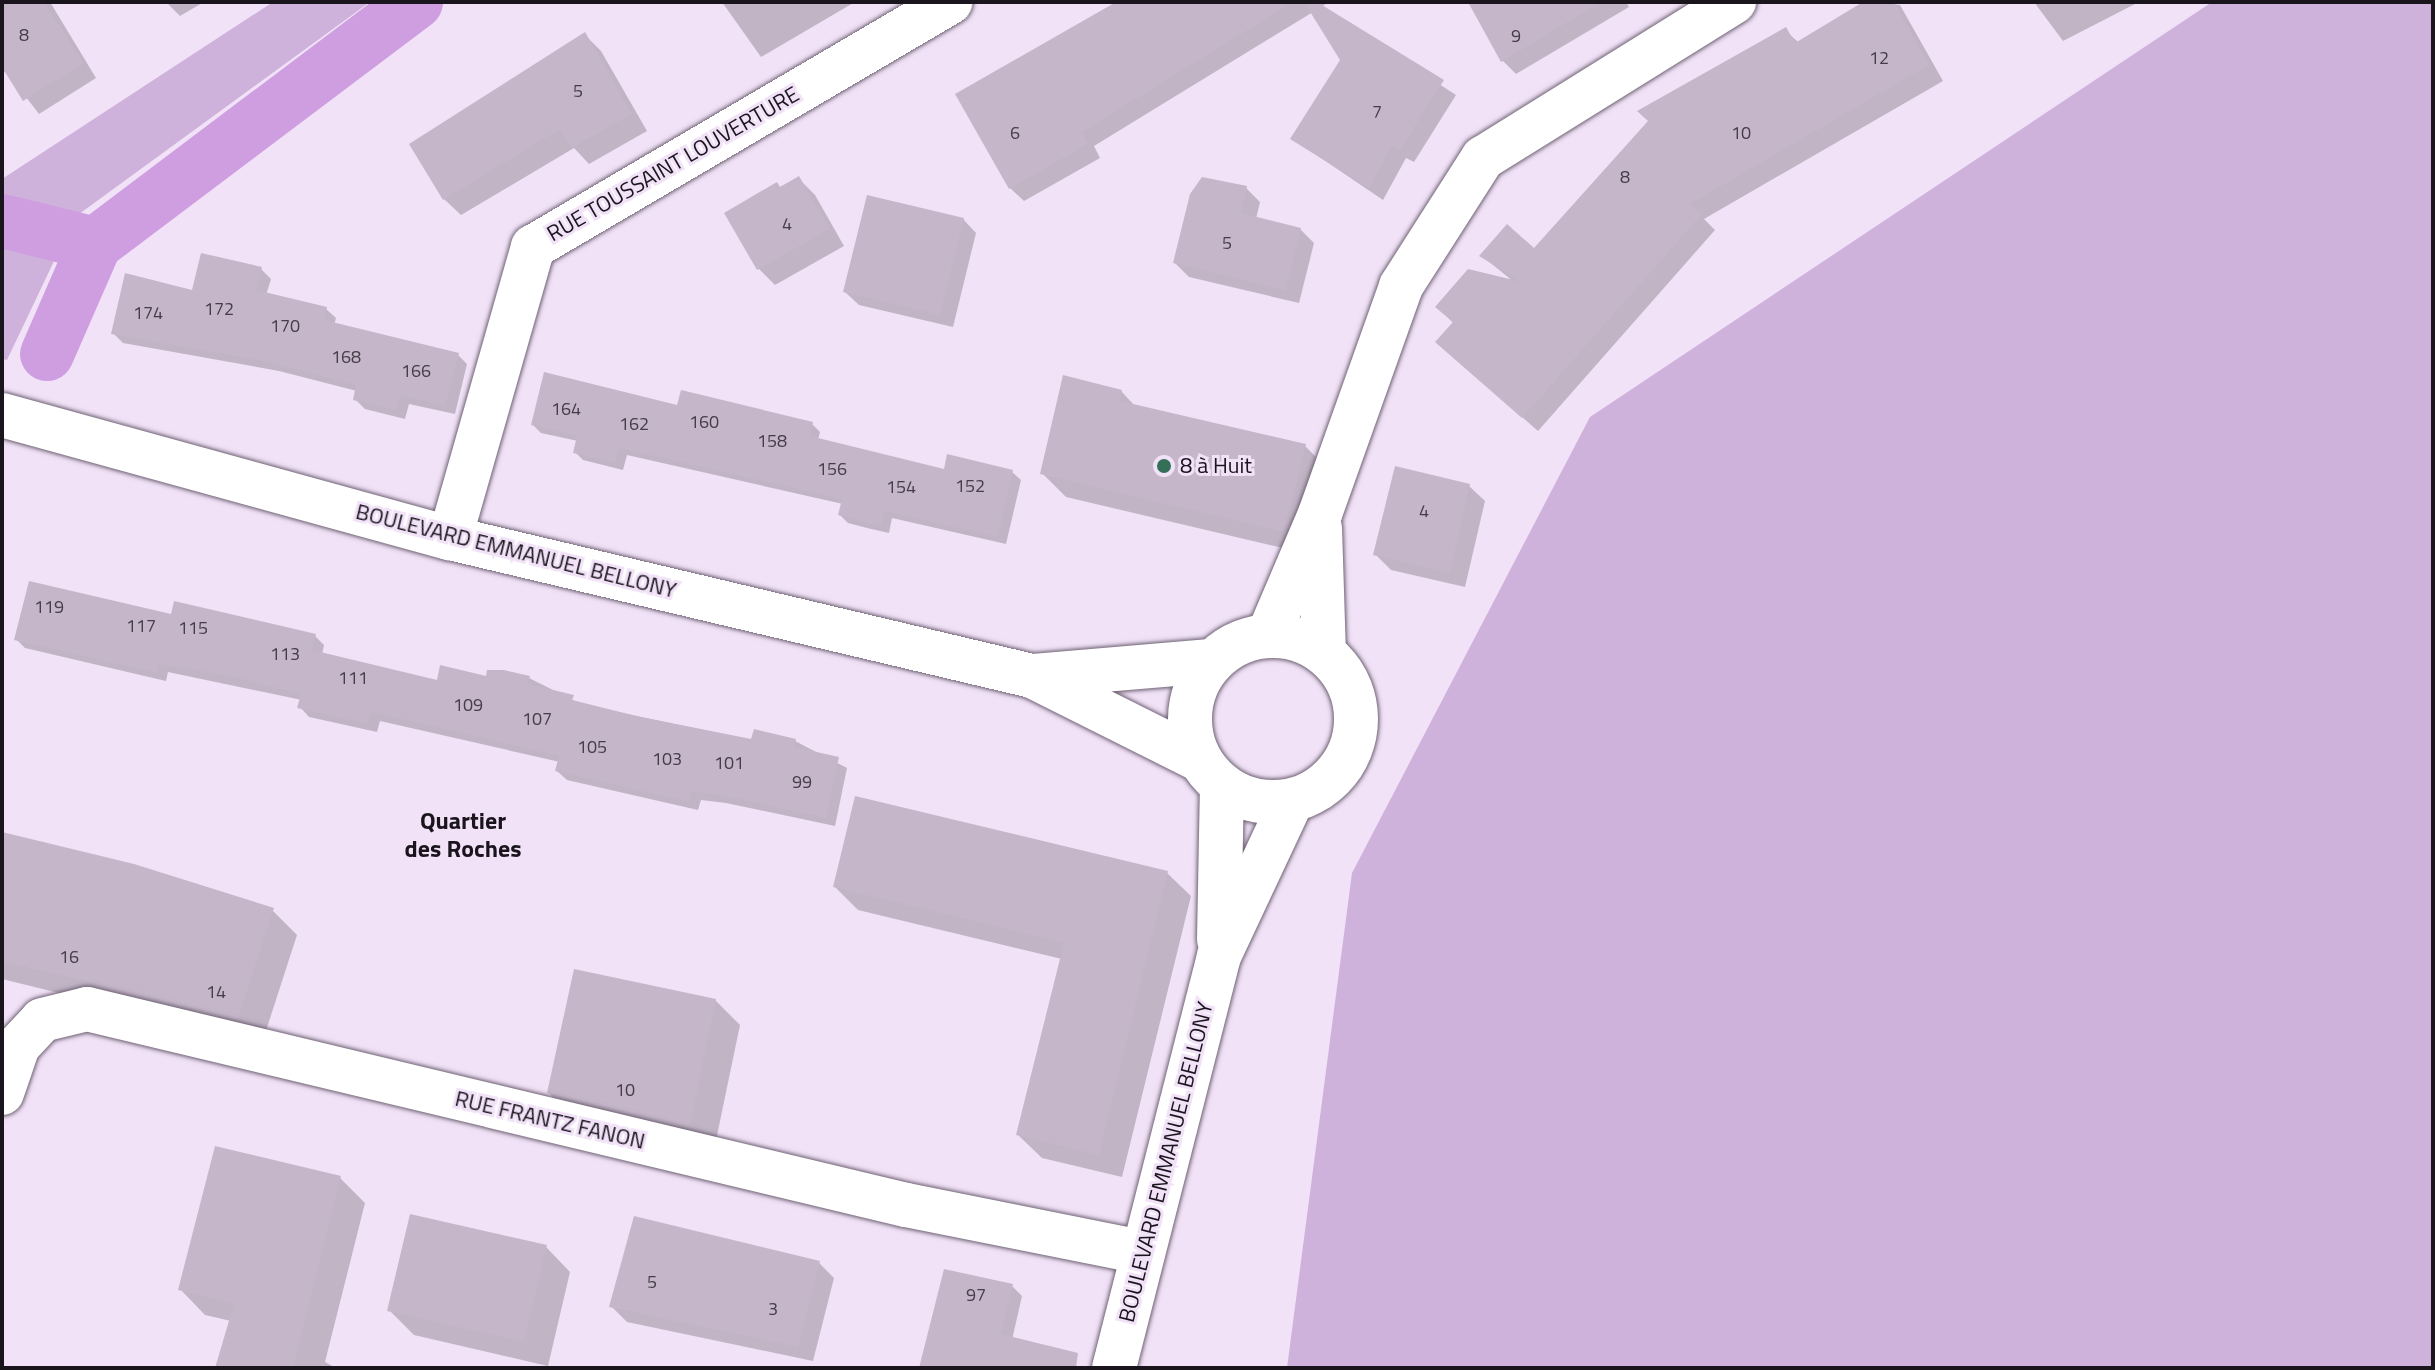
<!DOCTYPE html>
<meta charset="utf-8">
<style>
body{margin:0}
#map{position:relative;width:2435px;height:1370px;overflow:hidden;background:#f1e2f7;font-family:"Titillium Web",sans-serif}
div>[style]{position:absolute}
.green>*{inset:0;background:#cfb2db}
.shadow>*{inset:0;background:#0003}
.canal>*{height:54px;margin:-27px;padding:0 27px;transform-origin:27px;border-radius:27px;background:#ce9ee1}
.building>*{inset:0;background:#c5b6ca}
.roads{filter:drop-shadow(0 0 2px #6f6274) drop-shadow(0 0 2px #6f6274)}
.minor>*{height:44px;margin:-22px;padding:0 22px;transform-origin:22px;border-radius:22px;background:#fff}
.minor>.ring{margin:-22px;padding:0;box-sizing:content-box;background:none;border:44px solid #fff;border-radius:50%}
.dots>*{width:22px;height:22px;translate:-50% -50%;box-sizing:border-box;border:4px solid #f1e2f7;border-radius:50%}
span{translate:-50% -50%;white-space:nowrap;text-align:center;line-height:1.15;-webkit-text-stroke:6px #f1e2f7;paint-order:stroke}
.number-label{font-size:18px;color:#453d48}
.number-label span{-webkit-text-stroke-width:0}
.street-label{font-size:22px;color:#1a151d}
.poi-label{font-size:22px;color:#1a151d}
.left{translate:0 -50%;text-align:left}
.neighbourhood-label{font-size:24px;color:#1a151d;font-weight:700}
.frame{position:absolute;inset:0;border:4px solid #1a151d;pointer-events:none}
</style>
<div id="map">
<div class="green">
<i style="clip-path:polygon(273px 2px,370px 2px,75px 217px,7px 360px,2px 359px,2px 179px)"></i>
<i style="clip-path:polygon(2212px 2px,2433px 2px,2433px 1368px,1287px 1368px,1352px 873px,1590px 417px)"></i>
</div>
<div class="shadow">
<i style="clip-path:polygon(2px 2px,50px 2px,96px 78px,39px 114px,6px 71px,2px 74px)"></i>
<i style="clip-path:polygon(166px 2px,204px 2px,180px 16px)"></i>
<i style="clip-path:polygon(722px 2px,855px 2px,761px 57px)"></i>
<i style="clip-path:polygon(1121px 2px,1329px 2px,1321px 7px,1456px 95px,1414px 162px,1406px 158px,1383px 200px,1293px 139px,1342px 60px,1313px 12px,1094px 146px,1100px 158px,1024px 201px,1010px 188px)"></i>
<i style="clip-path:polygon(1471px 2px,1626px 2px,1629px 7px,1516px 74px,1503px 61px)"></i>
<i style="clip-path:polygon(1866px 2px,1900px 5px,1943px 81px,1704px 219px,1715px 230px,1538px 431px,1453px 357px,1454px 324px,1438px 307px,1514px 282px,1482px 256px,1535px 251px,1785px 30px,1799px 43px)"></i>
<i style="clip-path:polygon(2034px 2px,2134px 2px,2135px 4px,2063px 41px)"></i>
<i style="clip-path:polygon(585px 35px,601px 51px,647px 131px,589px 164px,574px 148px,461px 215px,444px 199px)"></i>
<i style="clip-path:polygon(798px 178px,815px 195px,844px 246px,775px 285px,759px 269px,727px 214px)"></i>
<i style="clip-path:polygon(1246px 188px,1260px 202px,1256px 219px,1300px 229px,1314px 243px,1299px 303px,1189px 277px,1175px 263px)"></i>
<i style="clip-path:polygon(963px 219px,976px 233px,953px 327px,859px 305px,845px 292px)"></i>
<i style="clip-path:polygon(261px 269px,271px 279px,266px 295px,326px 309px,336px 318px,334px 325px,458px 355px,467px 364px,455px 414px,409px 404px,405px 419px,365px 409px,355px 399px,357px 391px,279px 371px,123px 343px,113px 333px,193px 292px)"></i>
<i style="clip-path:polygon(1121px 391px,1136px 407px,1305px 446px,1329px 470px,1308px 554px,1066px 497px,1042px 473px)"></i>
<i style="clip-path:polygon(679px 407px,812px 424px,820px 432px,818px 440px,945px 471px,1012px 472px,1021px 480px,1006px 544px,892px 518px,889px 533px,867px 528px,848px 523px,840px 515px,843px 504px,627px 455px,623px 470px,583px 460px,575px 452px,578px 441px,541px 433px,533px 425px)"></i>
<i style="clip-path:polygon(1469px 486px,1485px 501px,1465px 587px,1391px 570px,1375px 554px)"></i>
<i style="clip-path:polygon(172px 617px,315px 636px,324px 645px,322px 655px,439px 682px,529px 678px,581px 704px,753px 741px,795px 741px,847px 768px,835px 826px,726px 803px,701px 800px,698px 810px,567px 780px,557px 771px,560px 762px,380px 721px,377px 732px,309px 717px,300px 707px,302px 700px,168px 672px,166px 681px,25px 648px,16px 639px)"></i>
<i style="clip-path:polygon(2px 834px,272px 910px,297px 935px,262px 1043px,2px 979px)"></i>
<i style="clip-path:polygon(1167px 873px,1191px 896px,1122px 1177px,1042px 1158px,1018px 1135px,1062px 959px,858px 910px,835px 887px)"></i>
<i style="clip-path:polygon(715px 1000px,740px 1025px,714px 1150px,574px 1118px,549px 1093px)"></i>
<i style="clip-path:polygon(340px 1178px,365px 1203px,325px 1362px,336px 1368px,217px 1368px,231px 1321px,205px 1315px,181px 1290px)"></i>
<i style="clip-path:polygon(546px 1247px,570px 1272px,548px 1366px,414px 1335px,389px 1310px)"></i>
<i style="clip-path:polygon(819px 1263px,834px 1278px,813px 1361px,627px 1322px,612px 1307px)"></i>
<i style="clip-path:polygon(1012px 1286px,1022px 1296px,1012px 1340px,1015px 1368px,921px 1368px)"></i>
</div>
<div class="canal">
<i style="left:2px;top:221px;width:96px;rotate:13.9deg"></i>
<i style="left:47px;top:354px;width:120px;rotate:-66.4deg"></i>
<i style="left:95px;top:244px;width:402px;rotate:-37deg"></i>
</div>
<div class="building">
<i style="clip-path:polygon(2px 2px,44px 2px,84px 63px,23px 101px,2px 67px)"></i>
<i style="clip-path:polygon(1116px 2px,1293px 2px,1082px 132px,1088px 144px,1009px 189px,955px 94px)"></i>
<i style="clip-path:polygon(1304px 2px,1317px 2px,1444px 80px,1400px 150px,1392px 146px,1369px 188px,1290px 139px,1340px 60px)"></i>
<i style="clip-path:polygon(1468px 2px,1601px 2px,1501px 62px)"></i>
<i style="clip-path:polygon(1863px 2px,1894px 2px,1929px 65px,1690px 204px,1702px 214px,1522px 418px,1435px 342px,1453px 322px,1435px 307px,1468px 269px,1522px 282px,1479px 256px,1507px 224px,1534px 248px,1648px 121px,1637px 111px,1786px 27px,1795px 43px)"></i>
<i style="clip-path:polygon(585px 32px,632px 114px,571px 148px,560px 129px,443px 200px,409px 144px)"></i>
<i style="clip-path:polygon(799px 176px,830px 229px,757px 270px,724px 213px,777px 182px,780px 187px)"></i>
<i style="clip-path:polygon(1202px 177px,1247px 186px,1241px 213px,1301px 228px,1286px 291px,1173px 263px,1190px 194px)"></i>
<i style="clip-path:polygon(867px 195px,964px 218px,940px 315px,843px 292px)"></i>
<i style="clip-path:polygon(201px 253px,262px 267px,256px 290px,327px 307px,324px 320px,459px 353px,445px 406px,400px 395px,396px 410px,353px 400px,356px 385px,268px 362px,111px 334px,125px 273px,192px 290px)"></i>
<i style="clip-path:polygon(544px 372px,677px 405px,681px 390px,813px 422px,810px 436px,944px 469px,947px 454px,1013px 470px,998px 537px,884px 511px,881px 526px,858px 521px,838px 515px,842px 499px,619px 448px,615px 463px,573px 453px,577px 436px,531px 425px)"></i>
<i style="clip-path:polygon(1063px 375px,1122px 390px,1120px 401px,1306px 444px,1284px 532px,1040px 474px)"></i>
<i style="clip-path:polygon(1395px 466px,1470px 484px,1450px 573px,1373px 555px)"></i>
<i style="clip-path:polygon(29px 581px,171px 614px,174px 601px,316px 634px,312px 650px,437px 680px,440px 665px,486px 676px,487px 670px,504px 670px,530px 676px,528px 684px,574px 695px,572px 700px,636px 716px,751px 739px,754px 729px,796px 739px,794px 747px,839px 757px,826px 818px,715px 794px,692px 792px,689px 802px,555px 771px,559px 756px,492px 740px,371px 712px,368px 724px,297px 708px,301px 694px,231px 676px,159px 664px,157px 673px,14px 640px)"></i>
<i style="clip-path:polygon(855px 796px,1168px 871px,1099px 1155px,1016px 1135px,1064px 943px,833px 887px)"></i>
<i style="clip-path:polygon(2px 832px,134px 864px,274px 908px,238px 1019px,2px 961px)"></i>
<i style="clip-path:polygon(574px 969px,716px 999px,690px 1126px,547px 1093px)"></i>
<i style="clip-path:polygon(215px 1146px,341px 1176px,293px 1368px,215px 1368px,234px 1304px,178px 1290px)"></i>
<i style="clip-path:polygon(410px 1214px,547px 1245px,524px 1342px,387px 1311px)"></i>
<i style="clip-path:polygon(634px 1216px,820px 1261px,798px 1347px,609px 1307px)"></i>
<i style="clip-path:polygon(944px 1269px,1013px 1284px,1001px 1334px,1078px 1353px,1076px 1368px,919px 1368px)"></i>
</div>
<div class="roads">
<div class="minor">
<i style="left:2px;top:415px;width:465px;rotate:15.4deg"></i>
<i style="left:450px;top:538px;width:598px;rotate:13.34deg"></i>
<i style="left:1032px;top:676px;width:186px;rotate:26.6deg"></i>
<i style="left:1320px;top:528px;width:124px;rotate:88.2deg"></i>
<i style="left:450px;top:538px;width:303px;rotate:-74.1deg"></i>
<i style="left:533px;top:247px;width:484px;rotate:-30.4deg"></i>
<i class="ring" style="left:1190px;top:636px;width:122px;height:122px"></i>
<i style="left:1268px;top:636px;width:133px;rotate:-66.9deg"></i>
<i style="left:1320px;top:514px;width:242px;rotate:-70.4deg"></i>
<i style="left:1401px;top:286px;width:152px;rotate:-57.4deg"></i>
<i style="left:1483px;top:158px;width:296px;rotate:-31.9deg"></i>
<i style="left:1032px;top:676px;width:181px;rotate:-4.8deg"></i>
<i style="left:1219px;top:940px;width:153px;rotate:-88.9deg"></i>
<i style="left:2px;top:1093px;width:50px;rotate:-71.2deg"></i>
<i style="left:18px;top:1046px;width:35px;rotate:-47deg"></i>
<i style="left:42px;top:1020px;width:46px;rotate:-13.7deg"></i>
<i style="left:87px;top:1009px;width:842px;rotate:13.46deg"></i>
<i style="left:906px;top:1205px;width:241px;rotate:11.3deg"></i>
<i style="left:1114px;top:1368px;width:425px;rotate:-75.7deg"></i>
<i style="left:1219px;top:956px;width:170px;rotate:-64.9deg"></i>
</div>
</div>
<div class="dots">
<i style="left:1164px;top:466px;background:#346f58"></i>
</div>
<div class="number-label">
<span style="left:24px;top:35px">8</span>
<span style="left:1516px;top:36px">9</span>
<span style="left:1879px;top:58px">12</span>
<span style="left:578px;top:91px">5</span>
<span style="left:1377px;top:112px">7</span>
<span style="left:1015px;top:133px">6</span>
<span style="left:1741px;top:133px">10</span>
<span style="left:1625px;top:177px">8</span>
<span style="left:787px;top:224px">4</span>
<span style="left:1227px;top:243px">5</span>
<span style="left:219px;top:309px">172</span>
<span style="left:148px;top:313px">174</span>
<span style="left:285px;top:326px">170</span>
<span style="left:346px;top:357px">168</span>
<span style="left:416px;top:371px">166</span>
<span style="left:566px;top:409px">164</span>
<span style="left:704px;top:422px">160</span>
<span style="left:634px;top:424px">162</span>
<span style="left:772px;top:441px">158</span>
<span style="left:832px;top:469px">156</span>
<span style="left:970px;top:486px">152</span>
<span style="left:901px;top:487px">154</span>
<span style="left:1424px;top:511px">4</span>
<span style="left:49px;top:607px">119</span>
<span style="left:141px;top:626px">117</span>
<span style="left:193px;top:628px">115</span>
<span style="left:285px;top:654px">113</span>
<span style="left:353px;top:678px">111</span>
<span style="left:468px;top:705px">109</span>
<span style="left:537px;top:719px">107</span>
<span style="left:592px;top:747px">105</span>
<span style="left:667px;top:759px">103</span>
<span style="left:729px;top:763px">101</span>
<span style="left:802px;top:782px">99</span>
<span style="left:69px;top:957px">16</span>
<span style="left:216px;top:992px">14</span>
<span style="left:625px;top:1090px">10</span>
<span style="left:652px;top:1282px">5</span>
<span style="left:976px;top:1295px">97</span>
<span style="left:773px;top:1309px">3</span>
</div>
<div class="street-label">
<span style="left:673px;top:164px;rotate:-30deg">RUE TOUSSAINT LOUVERTURE</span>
<span style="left:516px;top:551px;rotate:14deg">BOULEVARD EMMANUEL BELLONY</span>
<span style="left:550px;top:1120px;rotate:13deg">RUE FRANTZ FANON</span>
<span style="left:1166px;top:1162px;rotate:-76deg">BOULEVARD EMMANUEL BELLONY</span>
</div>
<div class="poi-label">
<span class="left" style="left:1180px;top:466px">8 à Huit</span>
</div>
<div class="neighbourhood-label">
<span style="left:463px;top:835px">Quartier<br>des Roches</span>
</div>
<div class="frame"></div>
</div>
